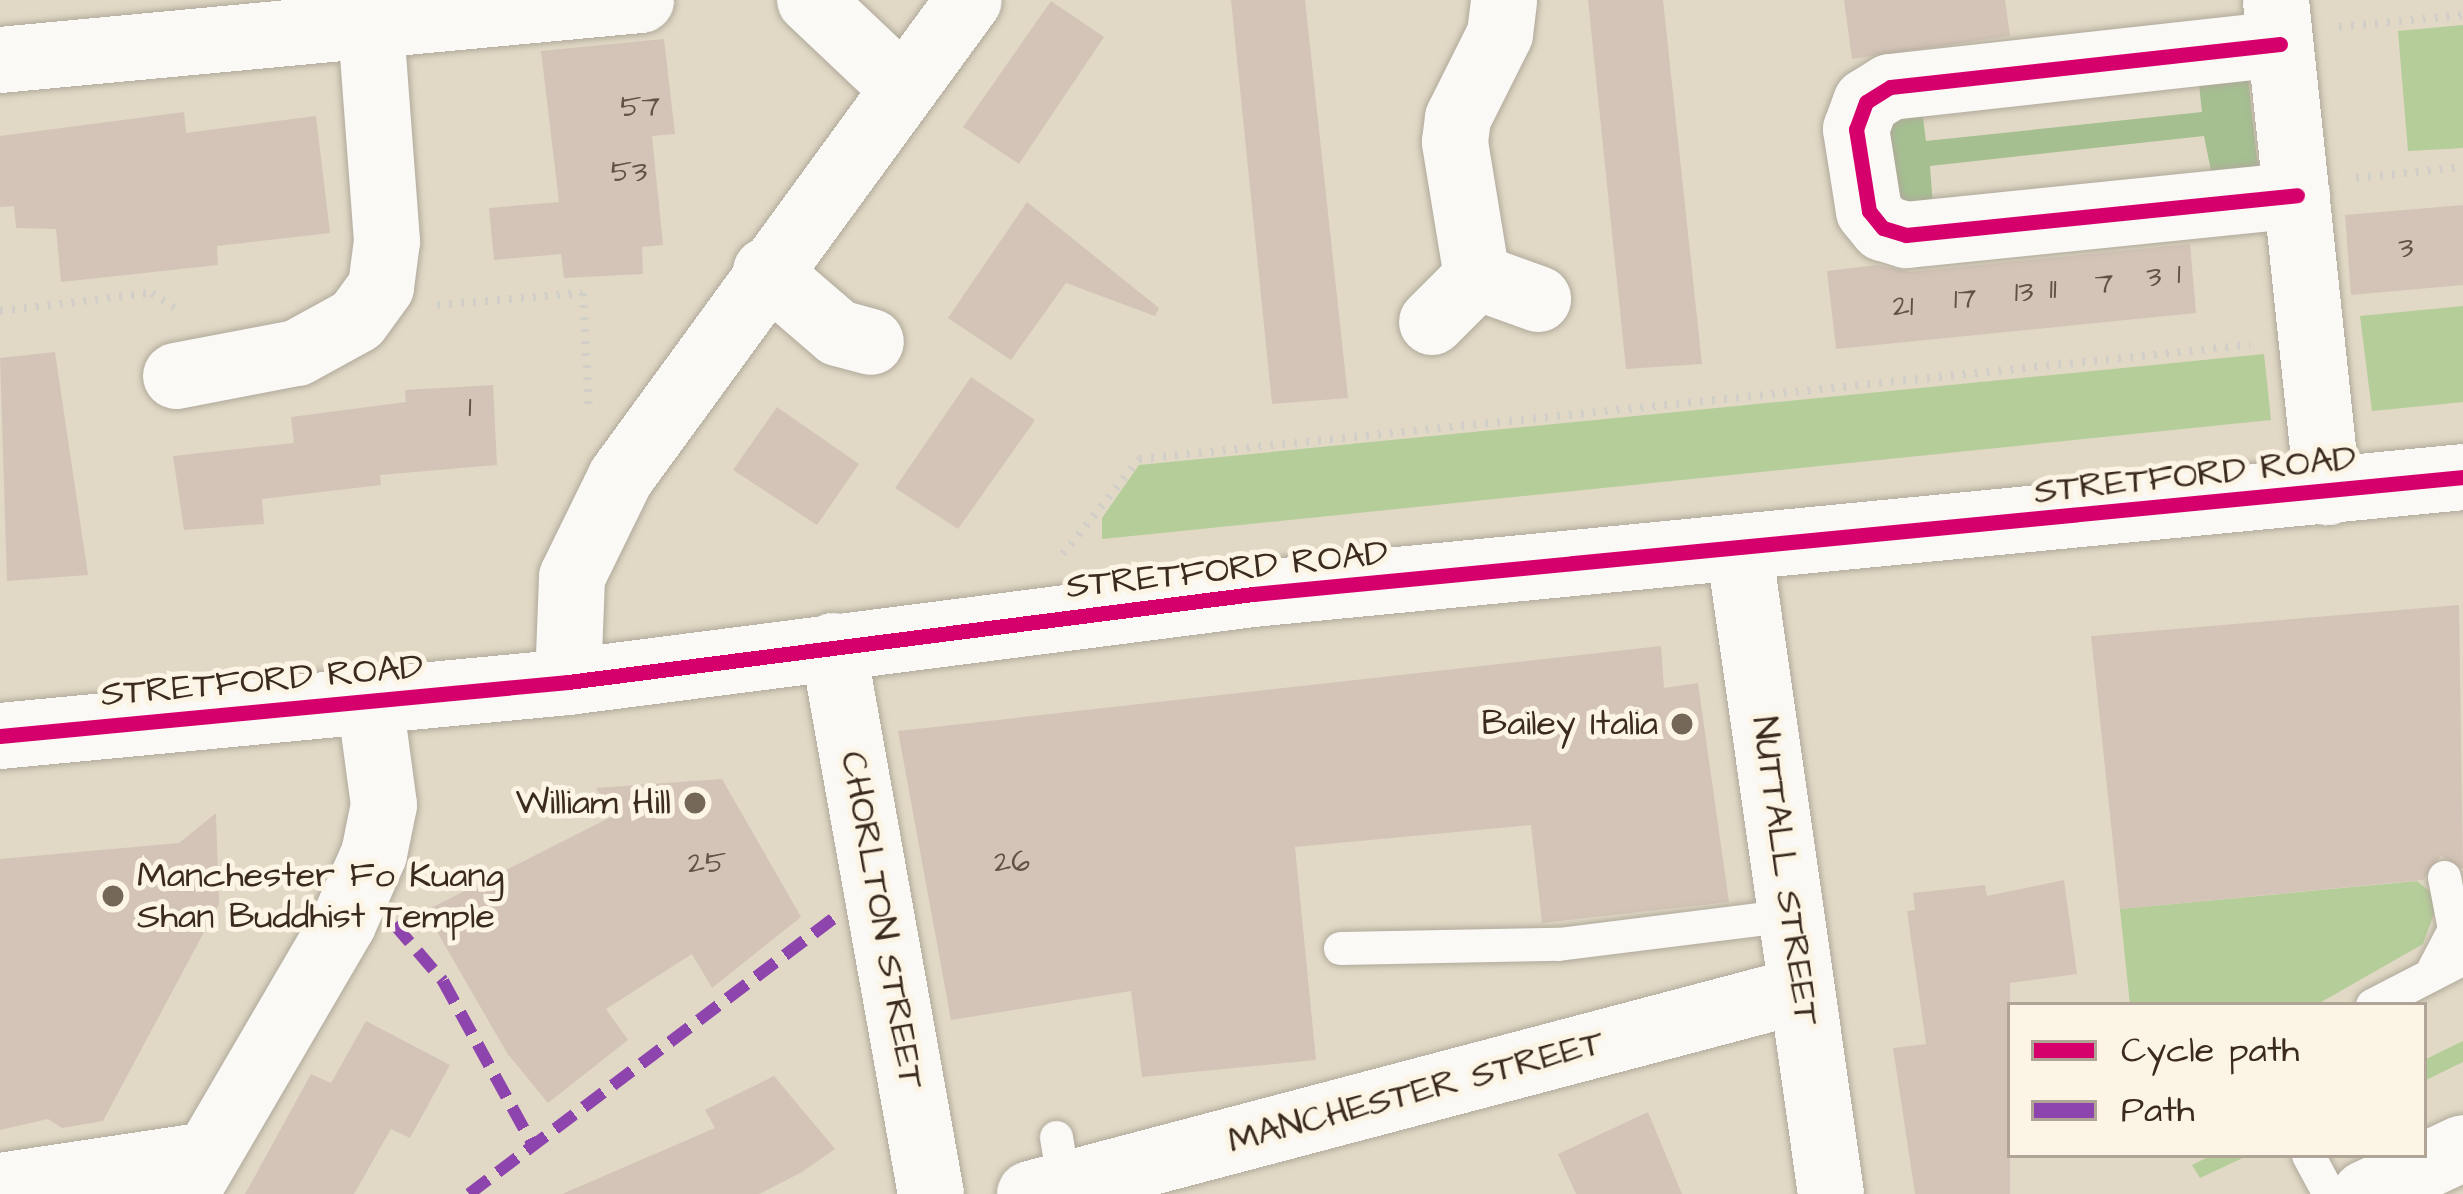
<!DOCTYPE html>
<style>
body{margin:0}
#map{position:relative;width:2463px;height:1194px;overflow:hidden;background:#e1d9c5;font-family:"Architects Daughter",sans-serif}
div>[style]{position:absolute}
.green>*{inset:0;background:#b4cd99}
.forest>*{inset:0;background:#a5bf91}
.building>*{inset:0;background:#d4c4b7}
.path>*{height:8px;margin-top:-4px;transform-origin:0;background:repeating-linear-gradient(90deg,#d2cfc8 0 3px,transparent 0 12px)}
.roads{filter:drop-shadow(0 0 3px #b0a99b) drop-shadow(0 0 3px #b0a99b)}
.lane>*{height:33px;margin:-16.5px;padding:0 16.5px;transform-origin:16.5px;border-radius:16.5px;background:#faf9f6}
.street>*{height:66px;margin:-33px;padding:0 33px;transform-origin:33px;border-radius:33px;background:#faf9f6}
.secondary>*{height:66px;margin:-33px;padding:0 33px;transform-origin:33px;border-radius:33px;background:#faf9f6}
.primary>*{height:66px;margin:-33px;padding:0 33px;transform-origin:33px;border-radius:33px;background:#faf9f6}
.quiet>*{height:12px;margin-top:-6px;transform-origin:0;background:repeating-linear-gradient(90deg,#8e44ad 0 24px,transparent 0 36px)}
.cycleway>*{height:15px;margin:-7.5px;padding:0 7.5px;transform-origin:7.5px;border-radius:7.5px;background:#d6006c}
.dots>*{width:33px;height:33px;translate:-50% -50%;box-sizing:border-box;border:6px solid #fcf5e5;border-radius:50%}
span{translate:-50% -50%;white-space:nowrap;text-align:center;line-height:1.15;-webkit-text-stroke:10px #fcf5e5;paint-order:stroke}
.number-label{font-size:30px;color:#625145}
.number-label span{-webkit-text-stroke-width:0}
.street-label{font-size:36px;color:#3b2a1e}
.poi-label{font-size:36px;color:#3b2a1e}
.right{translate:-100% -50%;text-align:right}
.left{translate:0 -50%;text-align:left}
.legend{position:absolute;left:2007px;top:1002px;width:420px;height:156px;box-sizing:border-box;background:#fcf5e5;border:3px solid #afa495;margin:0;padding:15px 21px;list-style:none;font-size:36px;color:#3b2a1e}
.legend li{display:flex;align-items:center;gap:24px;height:60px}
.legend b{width:60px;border:3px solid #afa495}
</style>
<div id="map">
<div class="green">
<i style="clip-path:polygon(2463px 25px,2463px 148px,2408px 151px,2398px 31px)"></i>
<i style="clip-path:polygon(2463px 306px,2463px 402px,2372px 411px,2360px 316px)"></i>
<i style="clip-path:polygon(2264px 354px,2271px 420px,1102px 539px,1102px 518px,1139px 465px)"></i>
<i style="clip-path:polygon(2417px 881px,2439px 899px,2423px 944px,2316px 1005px,2130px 1005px,2120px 909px)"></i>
<i style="clip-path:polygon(2463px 1041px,2463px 1062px,2424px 1081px,2424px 1060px)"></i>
<i style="clip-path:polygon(2212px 1155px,2249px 1155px,2200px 1178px,2192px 1165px)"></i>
</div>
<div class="forest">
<i style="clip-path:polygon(2246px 60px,2260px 186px,2215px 191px,2204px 136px,1930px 166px,1934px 220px,1888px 207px,1889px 104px,1920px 95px,1926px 141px,2202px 112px,2197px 66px)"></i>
</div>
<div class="building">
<i style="clip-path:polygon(1231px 0,1305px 0,1348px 398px,1272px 404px)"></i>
<i style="clip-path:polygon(1588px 0,1663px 0,1702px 364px,1626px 369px)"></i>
<i style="clip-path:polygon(1844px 0,2005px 0,2010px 36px,1852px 59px)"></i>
<i style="clip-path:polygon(1051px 1px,1104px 37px,1019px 164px,963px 127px)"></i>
<i style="clip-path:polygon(664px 39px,675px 134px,652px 136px,663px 245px,642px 247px,643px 274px,564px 278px,561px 254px,494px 260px,489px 208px,559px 202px,541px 51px)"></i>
<i style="clip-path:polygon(184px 112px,186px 133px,316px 116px,330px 233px,217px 246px,218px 265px,61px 282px,56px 229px,16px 228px,14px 206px,0 207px,0 136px)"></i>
<i style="clip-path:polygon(1027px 202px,1159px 308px,1155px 316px,1066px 283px,1011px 360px,948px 318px)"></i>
<i style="clip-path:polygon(2463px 205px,2463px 285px,2351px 295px,2345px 215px)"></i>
<i style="clip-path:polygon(2190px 244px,2196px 313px,1836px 349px,1827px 271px,1876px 265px,1910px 272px)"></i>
<i style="clip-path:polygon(55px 352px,88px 575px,7px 581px,0 358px)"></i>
<i style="clip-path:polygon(971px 377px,1035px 420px,958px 529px,895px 488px)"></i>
<i style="clip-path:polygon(493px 385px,497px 465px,380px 475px,381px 485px,262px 499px,264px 524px,184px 530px,173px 456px,294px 443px,291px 417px,406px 402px,405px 390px)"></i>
<i style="clip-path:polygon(777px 407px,859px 464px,817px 525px,733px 470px)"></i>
<i style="clip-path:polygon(2459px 605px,2463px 869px,2441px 856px,2423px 880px,2120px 909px,2091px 636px)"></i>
<i style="clip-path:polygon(1661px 646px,1664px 688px,1698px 683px,1729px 902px,1542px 923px,1531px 825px,1295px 847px,1316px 1060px,1142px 1077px,1131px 991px,951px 1020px,898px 731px)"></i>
<i style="clip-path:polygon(722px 779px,801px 917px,712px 988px,692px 954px,606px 1009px,628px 1040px,548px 1103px,507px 1053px,425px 911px,613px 816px,596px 788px)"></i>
<i style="clip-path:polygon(216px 813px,219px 904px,103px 1121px,62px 1128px,48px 1119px,0 1130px,0 859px,179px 843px)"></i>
<i style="clip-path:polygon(2064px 880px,2077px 974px,2010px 983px,2010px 1194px,1915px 1194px,1893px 1048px,1926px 1044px,1907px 911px,1915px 910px,1913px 893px,1985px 885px,1987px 896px)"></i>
<i style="clip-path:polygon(366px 1021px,450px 1065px,410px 1138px,391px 1129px,354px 1194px,245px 1194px,311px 1074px,331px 1083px)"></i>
<i style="clip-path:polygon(774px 1076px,835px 1149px,802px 1172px,759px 1194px,562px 1194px,715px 1128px,705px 1110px)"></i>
<i style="clip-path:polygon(1648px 1112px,1682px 1194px,1576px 1194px,1558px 1154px)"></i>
</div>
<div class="path">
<i style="left:2339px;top:27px;width:125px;rotate:-5.5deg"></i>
<i style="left:2356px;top:178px;width:108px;rotate:-5.9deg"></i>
<i style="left:437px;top:305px;width:146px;rotate:-4.7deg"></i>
<i style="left:583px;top:293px;width:119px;rotate:87.1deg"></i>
<i style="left:0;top:311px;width:153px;rotate:-6.8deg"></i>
<i style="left:152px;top:293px;width:35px;rotate:33deg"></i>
<i style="left:1063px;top:554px;width:122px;rotate:-51.3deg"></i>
<i style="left:1139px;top:459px;width:1117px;rotate:-5.86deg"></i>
</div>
<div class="roads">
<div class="lane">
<i style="left:1340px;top:948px;width:218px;rotate:-1.1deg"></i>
<i style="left:1558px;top:944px;width:235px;rotate:-7.1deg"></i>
<i style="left:2431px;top:973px;width:50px;rotate:-62.4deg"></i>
<i style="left:2454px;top:929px;width:53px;rotate:-100.9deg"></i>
<i style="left:2372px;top:1005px;width:102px;rotate:-27.3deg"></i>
<i style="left:1056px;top:1137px;width:49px;rotate:80.5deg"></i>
<i style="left:2308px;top:1155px;width:44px;rotate:61.7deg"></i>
</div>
<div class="street">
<i style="left:810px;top:0;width:127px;rotate:43.4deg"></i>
<i style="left:2276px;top:1px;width:494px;rotate:84deg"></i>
<i style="left:2280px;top:44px;width:392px;rotate:173.7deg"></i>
<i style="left:1890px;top:87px;width:28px;rotate:148deg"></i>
<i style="left:1866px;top:102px;width:29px;rotate:110deg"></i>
<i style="left:1856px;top:129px;width:83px;rotate:81deg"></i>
<i style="left:1869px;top:211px;width:22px;rotate:51deg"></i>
<i style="left:1883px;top:228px;width:24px;rotate:17deg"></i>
<i style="left:1906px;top:235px;width:393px;rotate:-5.8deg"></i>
<i style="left:0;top:60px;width:644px;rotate:-5.35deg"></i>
<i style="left:766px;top:271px;width:95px;rotate:40.7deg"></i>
<i style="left:838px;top:333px;width:34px;rotate:15deg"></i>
<i style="left:1477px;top:277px;width:137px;rotate:-99.3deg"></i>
<i style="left:1455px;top:142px;width:24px;rotate:-83deg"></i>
<i style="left:1458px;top:118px;width:94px;rotate:-63.4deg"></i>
<i style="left:1500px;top:34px;width:34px;rotate:-83deg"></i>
<i style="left:1432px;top:322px;width:64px;rotate:-45deg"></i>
<i style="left:1477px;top:277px;width:65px;rotate:19.8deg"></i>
<i style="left:176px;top:376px;width:123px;rotate:-10.8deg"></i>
<i style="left:297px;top:353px;width:68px;rotate:-28.8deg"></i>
<i style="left:357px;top:320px;width:41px;rotate:-54deg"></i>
<i style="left:381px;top:287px;width:46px;rotate:-82.6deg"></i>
<i style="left:387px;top:241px;width:215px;rotate:-94.3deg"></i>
<i style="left:1739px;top:548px;width:653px;rotate:81.89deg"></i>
<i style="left:833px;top:646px;width:557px;rotate:79.86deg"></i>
<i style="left:0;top:1186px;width:209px;rotate:-8.5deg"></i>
<i style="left:185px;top:1194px;width:313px;rotate:-59.7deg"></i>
<i style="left:343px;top:924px;width:77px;rotate:-66.1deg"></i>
<i style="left:374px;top:854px;width:50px;rotate:-78.5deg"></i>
<i style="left:384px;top:805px;width:104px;rotate:-97.7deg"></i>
<i style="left:1030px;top:1194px;width:798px;rotate:-14.8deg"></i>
</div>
<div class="secondary">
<i style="left:568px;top:682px;width:105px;rotate:-87.8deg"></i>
<i style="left:572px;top:577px;width:111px;rotate:-63.9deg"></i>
<i style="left:621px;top:477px;width:590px;rotate:-53.89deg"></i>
</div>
<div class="primary">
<i style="left:0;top:736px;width:571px;rotate:-5.43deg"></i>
<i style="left:568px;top:682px;width:691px;rotate:-7.32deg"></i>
<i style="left:1253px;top:594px;width:1216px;rotate:-5.52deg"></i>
<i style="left:2365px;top:1194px;width:108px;rotate:-25.1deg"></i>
</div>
</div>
<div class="quiet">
<i style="left:394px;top:924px;width:75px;rotate:49.3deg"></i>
<i style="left:443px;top:981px;width:192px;rotate:61.3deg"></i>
<i style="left:469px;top:1194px;width:464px;rotate:-37.1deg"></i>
</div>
<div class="cycleway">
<i style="left:2280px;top:44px;width:392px;rotate:173.7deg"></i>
<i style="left:1890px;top:87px;width:28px;rotate:148deg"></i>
<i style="left:1866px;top:102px;width:29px;rotate:110deg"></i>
<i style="left:1856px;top:129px;width:83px;rotate:81deg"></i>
<i style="left:1869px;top:211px;width:22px;rotate:51deg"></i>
<i style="left:1883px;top:228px;width:24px;rotate:17deg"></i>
<i style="left:1906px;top:235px;width:393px;rotate:-5.8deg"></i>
<i style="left:0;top:736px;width:571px;rotate:-5.43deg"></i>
<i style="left:568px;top:682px;width:691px;rotate:-7.32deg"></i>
<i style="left:1253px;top:594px;width:1216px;rotate:-5.52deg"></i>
</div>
<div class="dots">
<i style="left:1682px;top:724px;background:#756758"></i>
<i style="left:695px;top:803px;background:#756758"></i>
<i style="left:113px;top:896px;background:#756758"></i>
</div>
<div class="number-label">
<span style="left:640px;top:107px">57</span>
<span style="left:629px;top:172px">53</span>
<span style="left:2406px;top:248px">3</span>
<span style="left:2179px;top:274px">1</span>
<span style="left:2154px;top:277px">3</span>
<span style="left:2104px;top:284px">7</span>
<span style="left:2053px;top:289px">11</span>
<span style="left:2024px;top:292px">13</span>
<span style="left:1965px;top:299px">17</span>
<span style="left:1903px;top:306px">21</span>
<span style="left:470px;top:407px">1</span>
<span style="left:1012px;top:862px">26</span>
<span style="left:707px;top:863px">25</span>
</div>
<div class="street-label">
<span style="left:2195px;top:475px;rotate:-6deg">STRETFORD ROAD</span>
<span style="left:1227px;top:570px;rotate:-6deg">STRETFORD ROAD</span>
<span style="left:262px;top:681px;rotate:-5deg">STRETFORD ROAD</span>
<span style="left:1785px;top:871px;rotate:82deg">NUTTALL STREET</span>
<span style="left:882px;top:920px;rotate:80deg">CHORLTON STREET</span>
<span style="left:1416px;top:1092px;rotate:-15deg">MANCHESTER STREET</span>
</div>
<div class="poi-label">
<span class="right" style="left:1658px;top:724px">Bailey Italia</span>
<span class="right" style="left:671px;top:803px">William Hill</span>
<span class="left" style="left:137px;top:896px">Manchester Fo Kuang<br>Shan Buddhist Temple</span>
</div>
<ul class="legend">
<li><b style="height:15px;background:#d6006c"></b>Cycle path</li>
<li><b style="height:15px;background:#8e44ad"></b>Path</li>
</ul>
</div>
